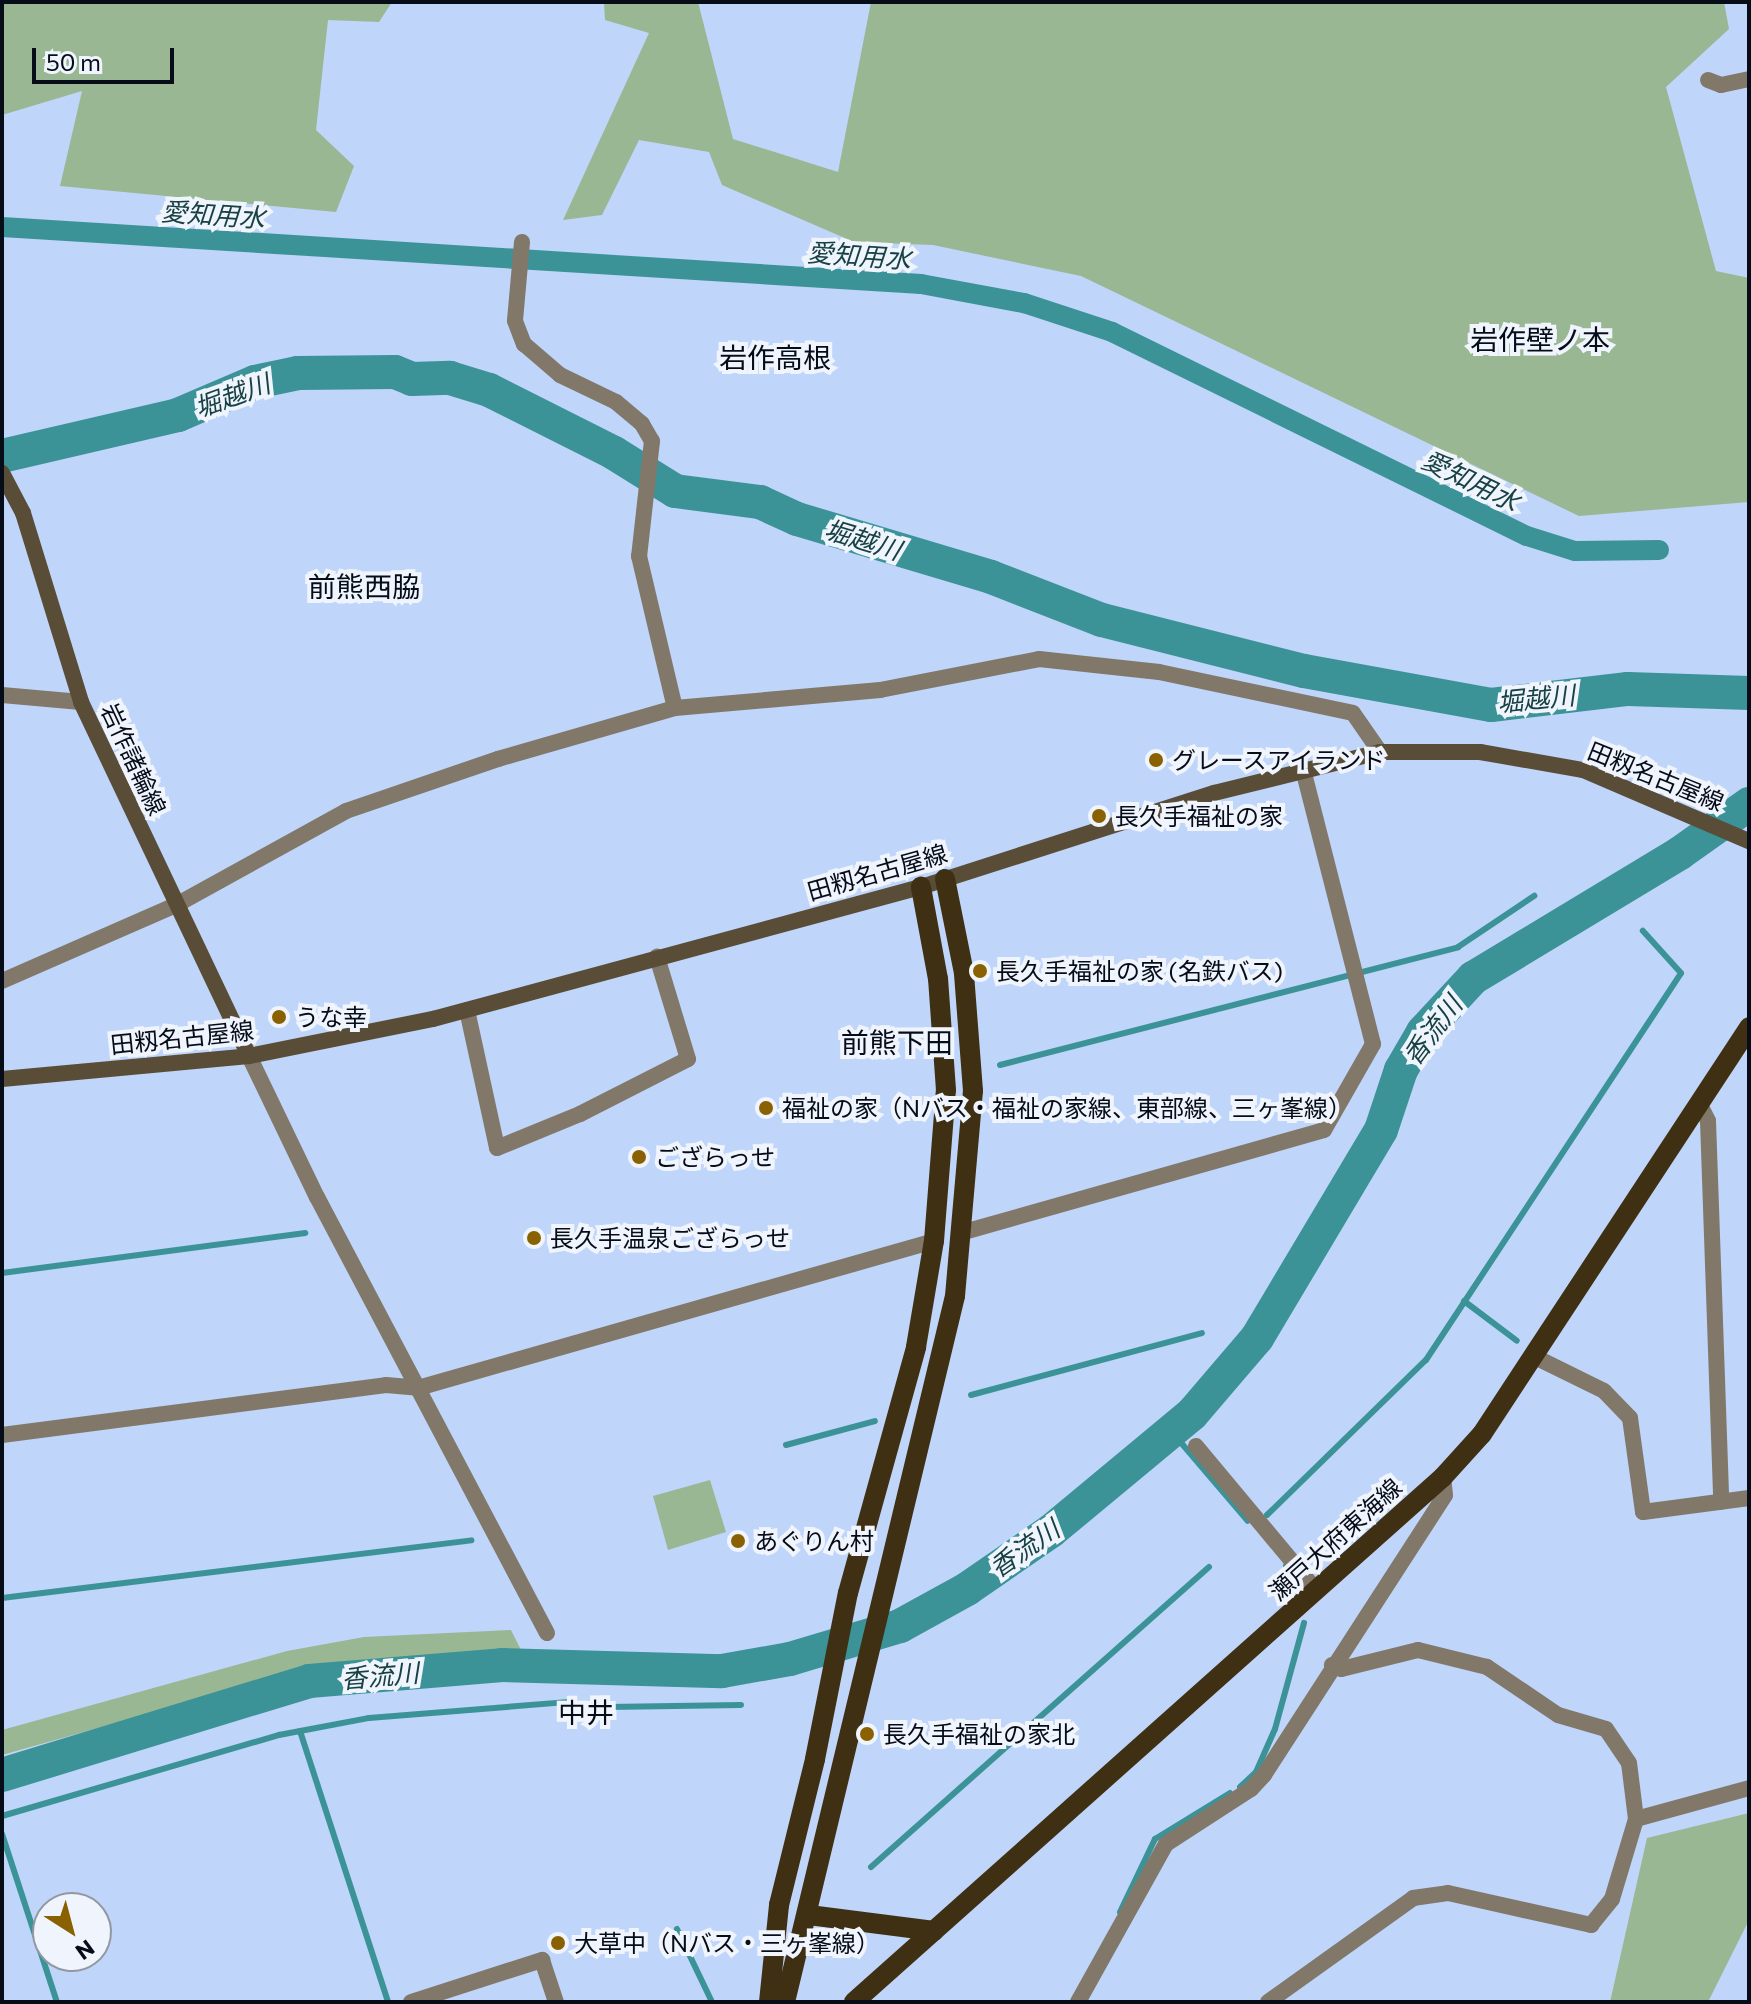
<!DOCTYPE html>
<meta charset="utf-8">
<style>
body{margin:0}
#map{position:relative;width:1751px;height:2004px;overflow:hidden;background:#bfd5fa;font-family:Commissioner,"Noto Sans JP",sans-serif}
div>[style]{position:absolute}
.green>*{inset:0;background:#99b793}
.stream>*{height:6px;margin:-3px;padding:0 3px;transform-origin:3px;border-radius:3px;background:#3b9398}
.canal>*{height:20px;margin:-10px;padding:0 10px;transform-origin:10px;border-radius:10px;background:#3b9398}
.river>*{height:34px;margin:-17px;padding:0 17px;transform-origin:17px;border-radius:17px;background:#3b9398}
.minor>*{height:16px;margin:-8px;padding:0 8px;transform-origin:8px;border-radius:8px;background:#817869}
.tertiary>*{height:16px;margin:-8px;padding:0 8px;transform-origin:8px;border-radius:8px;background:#817869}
.secondary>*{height:16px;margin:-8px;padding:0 8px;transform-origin:8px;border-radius:8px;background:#5a4d37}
.primary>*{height:20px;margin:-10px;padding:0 10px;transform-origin:10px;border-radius:10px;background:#3f2f13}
.dots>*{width:22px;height:22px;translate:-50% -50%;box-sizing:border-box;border:4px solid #f0f5fd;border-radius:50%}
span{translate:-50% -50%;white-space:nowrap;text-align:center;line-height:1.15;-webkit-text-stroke:8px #f0f5fd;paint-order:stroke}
.street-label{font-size:24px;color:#060c18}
.poi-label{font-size:24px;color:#060c18}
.left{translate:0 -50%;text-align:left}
.water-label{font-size:26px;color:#184143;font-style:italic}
.quarter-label{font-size:28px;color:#060c18}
.frame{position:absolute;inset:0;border:4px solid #060c18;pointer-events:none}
.north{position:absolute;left:32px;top:1892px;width:80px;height:80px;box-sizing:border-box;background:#f0f5fd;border:2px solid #9298a1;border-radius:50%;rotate:144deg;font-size:22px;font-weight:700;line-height:32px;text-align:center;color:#060c18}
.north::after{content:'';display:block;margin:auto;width:28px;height:36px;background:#896100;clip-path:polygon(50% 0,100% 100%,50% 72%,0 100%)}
.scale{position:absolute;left:32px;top:48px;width:142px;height:36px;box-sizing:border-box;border:4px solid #060c18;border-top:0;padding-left:10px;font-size:24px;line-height:28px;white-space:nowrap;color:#060c18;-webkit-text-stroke:6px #f0f5fd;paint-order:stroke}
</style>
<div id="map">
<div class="green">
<i style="clip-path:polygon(2px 2px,392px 2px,379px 22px,328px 20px,316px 130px,354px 166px,336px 212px,60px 186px,82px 91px,2px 115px)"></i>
<i style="clip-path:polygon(604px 2px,698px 2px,733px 139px,838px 172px,871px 2px,1724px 2px,1729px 29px,1666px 87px,1716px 271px,1749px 278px,1749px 502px,1579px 516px,1081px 276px,933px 245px,854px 242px,722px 185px,709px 152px,639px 140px,602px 215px,563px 220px,649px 33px,605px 20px)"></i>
<i style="clip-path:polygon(710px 1480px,726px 1532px,668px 1550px,653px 1496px)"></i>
<i style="clip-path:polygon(511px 1630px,522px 1652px,368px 1659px,290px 1674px,2px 1755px,2px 1730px,287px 1651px,364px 1637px)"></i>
<i style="clip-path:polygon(1749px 1813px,1749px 1920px,1708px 2002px,1610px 2002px,1647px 1838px)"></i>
</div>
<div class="stream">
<i style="left:1000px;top:1065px;width:473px;rotate:-14.4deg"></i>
<i style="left:1458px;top:947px;width:92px;rotate:-33.9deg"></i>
<i style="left:2px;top:1273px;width:306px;rotate:-7.5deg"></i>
<i style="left:1464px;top:1301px;width:66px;rotate:37deg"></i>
<i style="left:971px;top:1395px;width:239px;rotate:-15deg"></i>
<i style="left:1171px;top:1431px;width:118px;rotate:49.5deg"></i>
<i style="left:786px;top:1445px;width:92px;rotate:-15.1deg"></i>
<i style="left:1267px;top:1515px;width:222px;rotate:-44.3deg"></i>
<i style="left:1426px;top:1360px;width:463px;rotate:-56.6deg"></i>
<i style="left:1681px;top:973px;width:57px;rotate:-132.1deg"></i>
<i style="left:1286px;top:1566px;width:20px;rotate:57deg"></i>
<i style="left:2px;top:1598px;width:473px;rotate:-7deg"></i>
<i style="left:608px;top:1707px;width:133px;rotate:-0.9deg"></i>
<i style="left:300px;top:1731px;width:285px;rotate:72deg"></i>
<i style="left:1240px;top:1787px;width:22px;rotate:-43deg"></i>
<i style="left:1256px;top:1772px;width:47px;rotate:-66.2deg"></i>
<i style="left:1275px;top:1729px;width:110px;rotate:-74.7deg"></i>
<i style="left:2px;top:1816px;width:289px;rotate:-16.3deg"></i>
<i style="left:279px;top:1735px;width:92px;rotate:-10.7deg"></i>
<i style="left:369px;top:1718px;width:201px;rotate:-4.6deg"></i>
<i style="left:2px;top:1834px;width:177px;rotate:71.9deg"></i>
<i style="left:871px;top:1867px;width:452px;rotate:-41.6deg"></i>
<i style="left:1120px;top:1912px;width:81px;rotate:-64.4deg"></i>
<i style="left:1155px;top:1839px;width:88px;rotate:-31.5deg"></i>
<i style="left:677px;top:1929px;width:81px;rotate:64.4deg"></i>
</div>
<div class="canal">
<i style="left:2px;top:227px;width:921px;rotate:3.55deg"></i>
<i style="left:921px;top:284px;width:105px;rotate:10.5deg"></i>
<i style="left:1024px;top:303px;width:93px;rotate:18.2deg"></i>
<i style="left:1112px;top:332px;width:462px;rotate:26.2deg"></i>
<i style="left:1527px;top:536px;width:50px;rotate:17.4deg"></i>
<i style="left:1575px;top:551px;width:84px;rotate:-0.7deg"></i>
</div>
<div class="river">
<i style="left:2px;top:456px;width:181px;rotate:-13.1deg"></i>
<i style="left:178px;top:415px;width:84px;rotate:-23.2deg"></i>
<i style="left:255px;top:382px;width:44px;rotate:-11.8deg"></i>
<i style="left:298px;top:373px;width:97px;rotate:-0.6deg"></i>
<i style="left:395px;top:372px;width:18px;rotate:22deg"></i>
<i style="left:412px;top:379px;width:38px;rotate:-2deg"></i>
<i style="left:450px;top:378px;width:41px;rotate:17.1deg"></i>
<i style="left:489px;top:390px;width:140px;rotate:26.7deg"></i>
<i style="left:614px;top:453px;width:72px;rotate:31.9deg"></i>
<i style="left:675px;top:491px;width:86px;rotate:7.4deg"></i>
<i style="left:760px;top:502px;width:41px;rotate:24.7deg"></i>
<i style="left:797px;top:519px;width:202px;rotate:16.6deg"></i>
<i style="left:991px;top:577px;width:119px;rotate:21.2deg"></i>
<i style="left:1102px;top:620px;width:208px;rotate:14.2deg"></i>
<i style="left:1304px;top:671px;width:190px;rotate:10.3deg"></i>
<i style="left:1491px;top:705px;width:138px;rotate:-6.7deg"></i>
<i style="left:1628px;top:689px;width:121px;rotate:1.9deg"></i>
<i style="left:2px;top:1775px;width:321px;rotate:-17deg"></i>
<i style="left:309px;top:1681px;width:194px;rotate:-4.7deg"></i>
<i style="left:502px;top:1665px;width:220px;rotate:1.6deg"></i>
<i style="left:722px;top:1671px;width:69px;rotate:-10deg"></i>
<i style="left:790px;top:1659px;width:115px;rotate:-16.7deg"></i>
<i style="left:900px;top:1626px;width:77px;rotate:-28.9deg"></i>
<i style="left:967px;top:1589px;width:102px;rotate:-34.6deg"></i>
<i style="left:1051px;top:1531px;width:183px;rotate:-39.7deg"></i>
<i style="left:1192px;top:1414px;width:100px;rotate:-49.5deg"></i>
<i style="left:1257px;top:1338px;width:242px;rotate:-59.2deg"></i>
<i style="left:1381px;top:1130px;width:63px;rotate:-71.6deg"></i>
<i style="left:1401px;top:1070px;width:44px;rotate:-59.9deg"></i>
<i style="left:1423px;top:1032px;width:74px;rotate:-47.2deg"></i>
<i style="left:1473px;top:978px;width:242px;rotate:-31.1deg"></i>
<i style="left:1680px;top:853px;width:85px;rotate:-35.4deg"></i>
</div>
<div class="minor">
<i style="left:1708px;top:80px;width:14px;rotate:21deg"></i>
<i style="left:1721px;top:85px;width:29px;rotate:-12deg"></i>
<i style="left:522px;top:242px;width:79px;rotate:95.1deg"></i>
<i style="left:515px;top:321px;width:25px;rotate:69deg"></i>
<i style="left:524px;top:344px;width:48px;rotate:40.7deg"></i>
<i style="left:560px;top:375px;width:62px;rotate:25.7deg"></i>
<i style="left:616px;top:402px;width:34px;rotate:40deg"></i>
<i style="left:642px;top:424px;width:20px;rotate:60deg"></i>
<i style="left:652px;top:441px;width:116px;rotate:96.4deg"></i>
<i style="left:639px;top:556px;width:156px;rotate:76.7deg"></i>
<i style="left:2px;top:695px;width:79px;rotate:5.1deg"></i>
<i style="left:2px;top:981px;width:190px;rotate:-23.6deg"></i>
<i style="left:176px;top:905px;width:194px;rotate:-28.9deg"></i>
<i style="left:346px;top:811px;width:161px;rotate:-18.9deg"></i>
<i style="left:498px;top:759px;width:184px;rotate:-16.1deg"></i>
<i style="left:675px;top:708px;width:206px;rotate:-5deg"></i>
<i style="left:880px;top:690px;width:162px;rotate:-11deg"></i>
<i style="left:1039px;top:659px;width:121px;rotate:6.2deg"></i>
<i style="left:1159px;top:672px;width:198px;rotate:11.9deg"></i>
<i style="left:1353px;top:713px;width:47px;rotate:55.3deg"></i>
<i style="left:467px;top:1010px;width:141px;rotate:77.7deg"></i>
<i style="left:497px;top:1148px;width:90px;rotate:-22.3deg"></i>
<i style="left:580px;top:1114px;width:121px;rotate:-27deg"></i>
<i style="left:688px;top:1059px;width:107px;rotate:-106.9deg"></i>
<i style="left:1699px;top:1103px;width:20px;rotate:63deg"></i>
<i style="left:1708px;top:1121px;width:381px;rotate:88deg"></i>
<i style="left:964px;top:1232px;width:374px;rotate:-15.8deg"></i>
<i style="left:1324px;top:1130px;width:99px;rotate:-60.3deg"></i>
<i style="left:1373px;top:1044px;width:284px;rotate:-104.3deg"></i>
<i style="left:1533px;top:1356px;width:79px;rotate:26.2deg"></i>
<i style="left:1604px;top:1391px;width:37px;rotate:46deg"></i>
<i style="left:1630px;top:1418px;width:95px;rotate:82.1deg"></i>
<i style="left:1643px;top:1512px;width:107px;rotate:-7.5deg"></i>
<i style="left:2px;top:1435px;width:387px;rotate:-7.4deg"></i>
<i style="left:386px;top:1385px;width:32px;rotate:5deg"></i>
<i style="left:418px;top:1388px;width:537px;rotate:-15.9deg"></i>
<i style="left:1196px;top:1446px;width:187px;rotate:50.2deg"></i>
<i style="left:1636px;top:1819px;width:117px;rotate:-15.3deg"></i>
<i style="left:411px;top:2002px;width:138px;rotate:-17.8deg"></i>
<i style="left:542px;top:1960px;width:44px;rotate:71.6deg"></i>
<i style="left:1078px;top:2002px;width:181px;rotate:-60.9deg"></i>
<i style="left:1166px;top:1844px;width:101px;rotate:-32.9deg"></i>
<i style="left:1251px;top:1789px;width:19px;rotate:-47deg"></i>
<i style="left:1264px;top:1775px;width:333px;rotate:-57.1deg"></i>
<i style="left:1445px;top:1495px;width:18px;rotate:-96deg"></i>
<i style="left:1268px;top:2002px;width:178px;rotate:-35.6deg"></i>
<i style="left:1413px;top:1898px;width:35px;rotate:-8deg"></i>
<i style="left:1448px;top:1893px;width:147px;rotate:12.6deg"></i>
<i style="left:1591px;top:1925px;width:33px;rotate:-51deg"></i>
<i style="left:1612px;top:1899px;width:84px;rotate:-73.3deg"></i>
<i style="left:1636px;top:1819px;width:56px;rotate:-97.1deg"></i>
<i style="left:1629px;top:1763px;width:41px;rotate:-124.1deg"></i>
<i style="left:1606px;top:1729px;width:50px;rotate:-163.7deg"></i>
<i style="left:1558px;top:1715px;width:86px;rotate:-145.9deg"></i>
<i style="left:1487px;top:1667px;width:71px;rotate:-166.2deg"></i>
<i style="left:1418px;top:1650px;width:79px;rotate:166.1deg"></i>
<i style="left:1341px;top:1669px;width:10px;rotate:-156deg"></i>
</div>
<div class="tertiary">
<i style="left:249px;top:1056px;width:157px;rotate:64.3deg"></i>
<i style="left:317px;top:1197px;width:493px;rotate:62.2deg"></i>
</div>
<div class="secondary">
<i style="left:2px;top:473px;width:45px;rotate:62.3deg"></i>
<i style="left:23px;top:513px;width:198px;rotate:72.9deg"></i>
<i style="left:81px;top:702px;width:392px;rotate:64.6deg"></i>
<i style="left:2px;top:1079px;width:248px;rotate:-5.3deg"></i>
<i style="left:249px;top:1056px;width:188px;rotate:-11.4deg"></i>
<i style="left:433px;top:1019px;width:506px;rotate:-15.14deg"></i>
<i style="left:921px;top:887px;width:308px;rotate:-17.8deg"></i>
<i style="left:1214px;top:793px;width:171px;rotate:-13.9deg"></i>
<i style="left:1380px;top:752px;width:100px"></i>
<i style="left:1480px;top:752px;width:105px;rotate:9.9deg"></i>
<i style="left:1583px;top:770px;width:181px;rotate:23.2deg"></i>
</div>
<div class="primary">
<i style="left:809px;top:1915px;width:126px;rotate:7.3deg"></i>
<i style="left:769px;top:2002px;width:98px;rotate:-84.1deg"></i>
<i style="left:779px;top:1905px;width:150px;rotate:-76.1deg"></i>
<i style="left:815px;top:1759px;width:169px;rotate:-78.8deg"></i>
<i style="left:848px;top:1593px;width:255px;rotate:-74.5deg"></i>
<i style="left:916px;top:1347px;width:108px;rotate:-80.4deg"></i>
<i style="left:934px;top:1241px;width:151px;rotate:-85.5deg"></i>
<i style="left:946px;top:1090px;width:111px;rotate:-94.1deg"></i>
<i style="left:938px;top:979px;width:94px;rotate:-100.5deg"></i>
<i style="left:785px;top:2002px;width:726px;rotate:-76.46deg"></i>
<i style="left:955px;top:1296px;width:206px;rotate:-85deg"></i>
<i style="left:973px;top:1091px;width:118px;rotate:-94.4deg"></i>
<i style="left:964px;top:973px;width:96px;rotate:-101.4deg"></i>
<i style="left:854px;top:2002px;width:789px;rotate:-41.71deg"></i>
<i style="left:1443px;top:1477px;width:58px;rotate:-47.8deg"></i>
<i style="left:1482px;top:1434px;width:487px;rotate:-56.7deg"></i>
</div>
<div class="dots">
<i style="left:1156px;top:760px;background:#896100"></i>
<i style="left:1099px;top:816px;background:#896100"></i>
<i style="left:980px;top:971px;background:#896100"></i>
<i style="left:279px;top:1017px;background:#896100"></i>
<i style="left:766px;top:1108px;background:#896100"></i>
<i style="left:639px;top:1157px;background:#896100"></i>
<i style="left:534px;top:1238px;background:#896100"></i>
<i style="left:738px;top:1541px;background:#896100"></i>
<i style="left:867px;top:1734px;background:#896100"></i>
<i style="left:558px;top:1943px;background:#896100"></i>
</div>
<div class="street-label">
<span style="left:134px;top:759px;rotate:65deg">岩作諸輪線</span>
<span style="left:1656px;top:776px;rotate:22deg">田籾名古屋線</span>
<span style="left:877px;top:872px;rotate:-16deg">田籾名古屋線</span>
<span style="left:182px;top:1037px;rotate:-6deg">田籾名古屋線</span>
<span style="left:1335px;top:1539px;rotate:-42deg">瀬戸大府東海線</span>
</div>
<div class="poi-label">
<span class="left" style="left:1172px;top:760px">グレースアイランド</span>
<span class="left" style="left:1115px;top:816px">長久手福祉の家</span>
<span class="left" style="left:996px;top:971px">長久手福祉の家 (名鉄バス)</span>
<span class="left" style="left:295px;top:1017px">うな幸</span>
<span class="left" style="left:782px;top:1108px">福祉の家（Nバス・福祉の家線、東部線、三ヶ峯線）</span>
<span class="left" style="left:655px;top:1157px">ござらっせ</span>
<span class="left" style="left:550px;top:1238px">長久手温泉ござらっせ</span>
<span class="left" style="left:754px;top:1541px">あぐりん村</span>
<span class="left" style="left:883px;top:1734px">長久手福祉の家北</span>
<span class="left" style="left:574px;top:1943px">大草中（Nバス・三ヶ峯線）</span>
</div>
<div class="water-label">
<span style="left:213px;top:214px;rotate:4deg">愛知用水</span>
<span style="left:859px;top:255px;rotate:4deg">愛知用水</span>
<span style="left:232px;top:395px;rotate:-20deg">堀越川</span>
<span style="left:1471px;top:480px;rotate:26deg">愛知用水</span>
<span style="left:863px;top:539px;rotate:17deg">堀越川</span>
<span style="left:1536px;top:698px;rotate:-6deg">堀越川</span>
<span style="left:1432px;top:1030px;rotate:-53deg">香流川</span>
<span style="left:1024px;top:1548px;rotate:-35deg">香流川</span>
<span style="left:380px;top:1675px;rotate:-5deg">香流川</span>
</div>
<div class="quarter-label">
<span style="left:1540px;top:339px">岩作壁ノ本</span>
<span style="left:775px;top:357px">岩作高根</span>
<span style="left:364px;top:586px">前熊西脇</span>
<span style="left:897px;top:1042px">前熊下田</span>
<span style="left:586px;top:1712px">中井</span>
</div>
<div class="frame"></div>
<div class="north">N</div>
<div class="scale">50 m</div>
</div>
